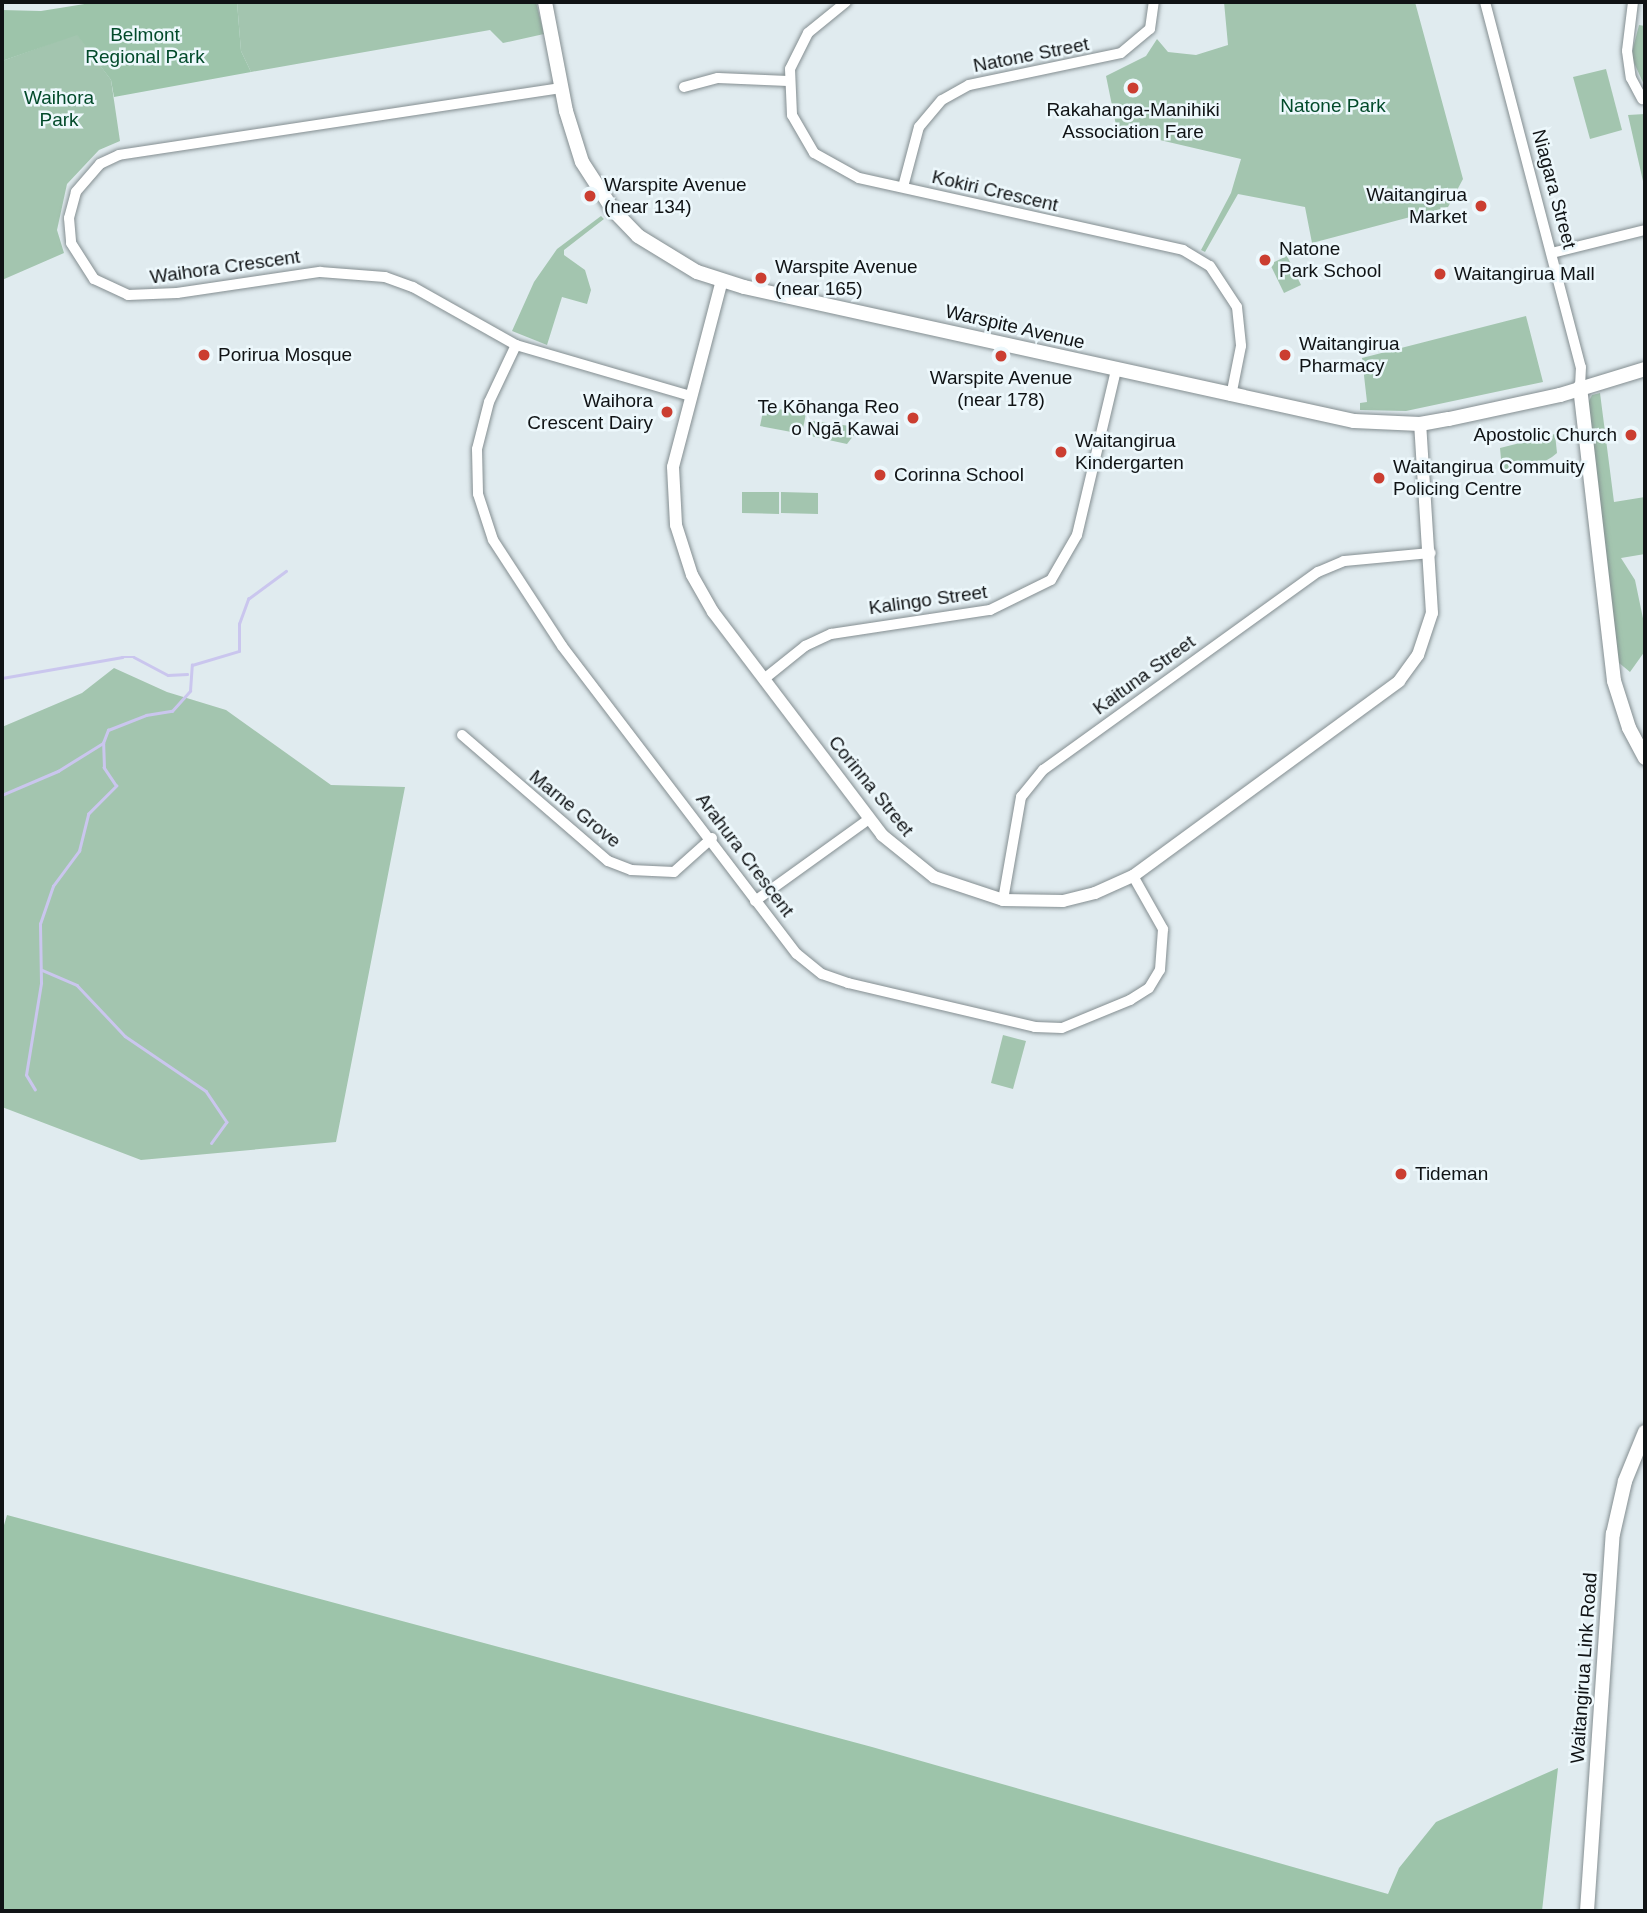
<!DOCTYPE html>
<meta charset="utf-8">
<style>
body{margin:0}
#map{position:relative;width:1647px;height:1913px;overflow:hidden;background:#e0ebef;font-family:Arial,sans-serif}
div>[style]{position:absolute}
.green>*{inset:0;background:#a3c5af}
.forest>*{inset:0;background:#9dc4aa}
.stream>*{height:2.5px;margin:-1.25px;padding:0 1.25px;transform-origin:1.25px;border-radius:1.25px;background:#cac6ee}
.roads{filter:drop-shadow(0 0 2px #848e91) drop-shadow(0 0 2px #848e91)}
.minor>*{height:10px;margin:-5px;padding:0 5px;transform-origin:5px;border-radius:5px;background:#fff}
.tertiary>*{height:12px;margin:-6px;padding:0 6px;transform-origin:6px;border-radius:6px;background:#fff}
.secondary>*{height:14px;margin:-7px;padding:0 7px;transform-origin:7px;border-radius:7px;background:#fff}
.dots>*{width:19px;height:19px;translate:-50% -50%;box-sizing:border-box;border:4px solid #edf8fc;border-radius:50%}
span{translate:-50% -50%;white-space:nowrap;text-align:center;line-height:1.15;-webkit-text-stroke:5px #edf8fc;paint-order:stroke}
.park-label{font-size:19px;color:#024a2a}
.street-label{font-size:19px;color:#101315}
.poi-label{font-size:19px;color:#101315}
.left{translate:0 -50%;text-align:left}
.right{translate:-100% -50%;text-align:right}
.frame{position:absolute;inset:0;border:4px solid #101315;pointer-events:none}
</style>
<div id="map">
<div class="green">
<i style="clip-path:polygon(237px 2px,536px 2px,544px 34px,503px 43px,490px 30px,251px 72px,241px 51px)"></i>
<i style="clip-path:polygon(1224px 2px,1415px 2px,1463px 179px,1448px 207px,1312px 243px,1305px 207px,1238px 194px,1205px 252px,1201px 250px,1231px 193px,1241px 159px,1117px 130px,1106px 76px,1146px 56px,1157px 39px,1168px 52px,1196px 55px,1228px 45px)"></i>
<i style="clip-path:polygon(1639px 25px,1645px 26px,1645px 87px,1631px 56px)"></i>
<i style="clip-path:polygon(77px 34px,111px 80px,120px 141px,99px 150px,67px 184px,57px 230px,64px 253px,2px 280px,2px 61px)"></i>
<i style="clip-path:polygon(1606px 69px,1622px 130px,1590px 139px,1573px 77px)"></i>
<i style="clip-path:polygon(1645px 114px,1645px 190px,1628px 115px)"></i>
<i style="clip-path:polygon(601px 216px,604px 219px,564px 250px,564px 255px,585px 270px,591px 290px,587px 304px,562px 297px,547px 345px,512px 331px,534px 282px,557px 249px)"></i>
<i style="clip-path:polygon(1287px 256px,1301px 285px,1284px 293px,1270px 264px)"></i>
<i style="clip-path:polygon(1526px 316px,1543px 382px,1406px 411px,1360px 410px,1360px 403px,1367px 402px,1362px 358px)"></i>
<i style="clip-path:polygon(1600px 393px,1614px 502px,1645px 497px,1645px 554px,1621px 558px,1635px 580px,1645px 628px,1645px 651px,1630px 672px,1618px 662px,1588px 403px,1592px 395px)"></i>
<i style="clip-path:polygon(764px 407px,806px 413px,802px 434px,760px 426px)"></i>
<i style="clip-path:polygon(813px 421px,850px 426px,854px 435px,847px 444px,810px 436px)"></i>
<i style="clip-path:polygon(1555px 434px,1557px 453px,1552px 457px,1523px 474px,1502px 470px,1500px 448px)"></i>
<i style="clip-path:polygon(742px 492px,779px 492px,779px 514px,742px 513px)"></i>
<i style="clip-path:polygon(781px 492px,818px 493px,818px 514px,781px 513px)"></i>
<i style="clip-path:polygon(114px 668px,167px 692px,226px 710px,331px 785px,405px 787px,336px 1142px,141px 1160px,2px 1107px,2px 727px,82px 693px)"></i>
<i style="clip-path:polygon(1003px 1035px,1026px 1041px,1013px 1089px,991px 1083px)"></i>
</div>
<div class="forest">
<i style="clip-path:polygon(97px 2px,237px 2px,241px 51px,251px 72px,114px 97px,111px 80px,77px 35px,2px 61px,2px 10px,41px 11px)"></i>
<i style="clip-path:polygon(7px 1515px,872px 1747px,1388px 1894px,1399px 1868px,1436px 1822px,1558px 1768px,1542px 1911px,2px 1911px,2px 1532px)"></i>
</div>
<div class="stream">
<i style="left:2px;top:678px;width:122px;rotate:-9.9deg"></i>
<i style="left:122px;top:657px;width:12px"></i>
<i style="left:134px;top:657px;width:38px;rotate:28deg"></i>
<i style="left:168px;top:675px;width:19px;rotate:-3deg"></i>
<i style="left:2px;top:795px;width:61px;rotate:-23.2deg"></i>
<i style="left:58px;top:771px;width:53px;rotate:-31.9deg"></i>
<i style="left:103px;top:743px;width:14px;rotate:-69deg"></i>
<i style="left:108px;top:730px;width:41px;rotate:-21.5deg"></i>
<i style="left:146px;top:715px;width:26px;rotate:-9deg"></i>
<i style="left:172px;top:711px;width:27px;rotate:-48deg"></i>
<i style="left:190px;top:691px;width:26px;rotate:-86deg"></i>
<i style="left:192px;top:665px;width:49px;rotate:-16.6deg"></i>
<i style="left:239px;top:651px;width:27px;rotate:-90deg"></i>
<i style="left:239px;top:624px;width:27px;rotate:-70deg"></i>
<i style="left:248px;top:599px;width:47px;rotate:-36.4deg"></i>
<i style="left:42px;top:970px;width:38px;rotate:23deg"></i>
<i style="left:77px;top:985px;width:70px;rotate:46.7deg"></i>
<i style="left:125px;top:1036px;width:98px;rotate:34.2deg"></i>
<i style="left:206px;top:1091px;width:37px;rotate:56deg"></i>
<i style="left:227px;top:1122px;width:26px;rotate:126deg"></i>
<i style="left:35px;top:1090px;width:17px;rotate:-121deg"></i>
<i style="left:26px;top:1075px;width:93px;rotate:-80.7deg"></i>
<i style="left:41px;top:983px;width:59px;rotate:-91deg"></i>
<i style="left:40px;top:924px;width:40px;rotate:-71.1deg"></i>
<i style="left:53px;top:886px;width:44px;rotate:-53.4deg"></i>
<i style="left:79px;top:851px;width:38px;rotate:-76deg"></i>
<i style="left:88px;top:814px;width:40px;rotate:-45deg"></i>
<i style="left:116px;top:786px;width:22px;rotate:-124deg"></i>
<i style="left:104px;top:768px;width:25px;rotate:-92deg"></i>
</div>
<div class="roads">
<div class="minor">
<i style="left:846px;top:2px;width:49px;rotate:140.8deg"></i>
<i style="left:808px;top:33px;width:40px;rotate:116.6deg"></i>
<i style="left:790px;top:69px;width:46px;rotate:87.5deg"></i>
<i style="left:792px;top:115px;width:44px;rotate:59.9deg"></i>
<i style="left:814px;top:153px;width:51px;rotate:29.1deg"></i>
<i style="left:859px;top:178px;width:332px;rotate:12.5deg"></i>
<i style="left:1183px;top:250px;width:31px;rotate:31deg"></i>
<i style="left:1210px;top:266px;width:49px;rotate:56.6deg"></i>
<i style="left:1237px;top:307px;width:39px;rotate:84deg"></i>
<i style="left:1241px;top:346px;width:51px;rotate:101.3deg"></i>
<i style="left:1485px;top:2px;width:377px;rotate:75.3deg"></i>
<i style="left:1581px;top:367px;width:20px;rotate:93deg"></i>
<i style="left:1633px;top:2px;width:49px;rotate:97deg"></i>
<i style="left:1627px;top:51px;width:27px;rotate:82deg"></i>
<i style="left:1631px;top:78px;width:24px;rotate:62deg"></i>
<i style="left:684px;top:87px;width:35px;rotate:-15deg"></i>
<i style="left:718px;top:78px;width:70px;rotate:2.5deg"></i>
<i style="left:561px;top:88px;width:447px;rotate:171.4deg"></i>
<i style="left:119px;top:155px;width:21px;rotate:155deg"></i>
<i style="left:100px;top:164px;width:37px;rotate:131deg"></i>
<i style="left:76px;top:192px;width:27px;rotate:105deg"></i>
<i style="left:69px;top:218px;width:25px;rotate:85deg"></i>
<i style="left:71px;top:243px;width:43px;rotate:57.4deg"></i>
<i style="left:94px;top:279px;width:38px;rotate:25deg"></i>
<i style="left:128px;top:295px;width:49px;rotate:-2.3deg"></i>
<i style="left:177px;top:293px;width:145px;rotate:-8.4deg"></i>
<i style="left:320px;top:272px;width:65px;rotate:4.4deg"></i>
<i style="left:385px;top:277px;width:30px;rotate:20deg"></i>
<i style="left:413px;top:287px;width:118px;rotate:29.4deg"></i>
<i style="left:516px;top:345px;width:181px;rotate:16.3deg"></i>
<i style="left:903px;top:187px;width:62px;rotate:-75.1deg"></i>
<i style="left:919px;top:127px;width:35px;rotate:-50deg"></i>
<i style="left:942px;top:100px;width:31px;rotate:-29deg"></i>
<i style="left:969px;top:85px;width:155px;rotate:-11.9deg"></i>
<i style="left:1121px;top:53px;width:38px;rotate:-40deg"></i>
<i style="left:1150px;top:29px;width:27px;rotate:-82deg"></i>
<i style="left:1552px;top:253px;width:96px;rotate:-13.9deg"></i>
<i style="left:516px;top:345px;width:63px;rotate:115.3deg"></i>
<i style="left:489px;top:402px;width:49px;rotate:104.3deg"></i>
<i style="left:477px;top:449px;width:45px;rotate:88.7deg"></i>
<i style="left:478px;top:494px;width:48px;rotate:71.9deg"></i>
<i style="left:493px;top:540px;width:126px;rotate:56.9deg"></i>
<i style="left:562px;top:646px;width:387px;rotate:52.7deg"></i>
<i style="left:797px;top:954px;width:32px;rotate:39deg"></i>
<i style="left:822px;top:974px;width:28px;rotate:19deg"></i>
<i style="left:848px;top:983px;width:192px;rotate:13.2deg"></i>
<i style="left:1035px;top:1027px;width:27px;rotate:2deg"></i>
<i style="left:1062px;top:1028px;width:74px;rotate:-22.4deg"></i>
<i style="left:1130px;top:1000px;width:22px;rotate:-32deg"></i>
<i style="left:1149px;top:988px;width:21px;rotate:-59deg"></i>
<i style="left:1160px;top:970px;width:41px;rotate:-85.8deg"></i>
<i style="left:1163px;top:929px;width:61px;rotate:-119.5deg"></i>
<i style="left:764px;top:679px;width:53px;rotate:-38.8deg"></i>
<i style="left:805px;top:646px;width:29px;rotate:-25deg"></i>
<i style="left:831px;top:634px;width:161px;rotate:-8.6deg"></i>
<i style="left:990px;top:610px;width:68px;rotate:-26.2deg"></i>
<i style="left:1051px;top:580px;width:52px;rotate:-60deg"></i>
<i style="left:1077px;top:535px;width:170px;rotate:-76.7deg"></i>
<i style="left:462px;top:735px;width:193px;rotate:40.8deg"></i>
<i style="left:608px;top:861px;width:25px;rotate:21deg"></i>
<i style="left:631px;top:870px;width:43px;rotate:2.7deg"></i>
<i style="left:674px;top:872px;width:51px;rotate:-41.8deg"></i>
<i style="left:1003px;top:900px;width:105px;rotate:-80.1deg"></i>
<i style="left:1021px;top:797px;width:35px;rotate:-51deg"></i>
<i style="left:1043px;top:770px;width:339px;rotate:-35.8deg"></i>
<i style="left:1318px;top:572px;width:28px;rotate:-23deg"></i>
<i style="left:1344px;top:561px;width:87px;rotate:-5.3deg"></i>
<i style="left:755px;top:901px;width:140px;rotate:-35.7deg"></i>
</div>
<div class="tertiary">
<i style="left:722px;top:280px;width:193px;rotate:104.7deg"></i>
<i style="left:673px;top:467px;width:58px;rotate:87deg"></i>
<i style="left:676px;top:525px;width:52px;rotate:72.3deg"></i>
<i style="left:692px;top:575px;width:43px;rotate:60.4deg"></i>
<i style="left:713px;top:612px;width:280px;rotate:52.8deg"></i>
<i style="left:882px;top:835px;width:67px;rotate:38.9deg"></i>
<i style="left:934px;top:877px;width:73px;rotate:18.4deg"></i>
<i style="left:1003px;top:900px;width:60px;rotate:1deg"></i>
<i style="left:1063px;top:901px;width:33px;rotate:-14deg"></i>
<i style="left:1095px;top:893px;width:42px;rotate:-24.1deg"></i>
<i style="left:1133px;top:876px;width:330px;rotate:-36.2deg"></i>
<i style="left:1399px;top:681px;width:32px;rotate:-54deg"></i>
<i style="left:1418px;top:655px;width:44px;rotate:-71.6deg"></i>
<i style="left:1432px;top:613px;width:189px;rotate:-93.6deg"></i>
</div>
<div class="secondary">
<i style="left:545px;top:2px;width:111px;rotate:79.1deg"></i>
<i style="left:566px;top:111px;width:53px;rotate:72.6deg"></i>
<i style="left:582px;top:162px;width:57px;rotate:57.1deg"></i>
<i style="left:613px;top:210px;width:36px;rotate:46deg"></i>
<i style="left:638px;top:236px;width:69px;rotate:31.4deg"></i>
<i style="left:697px;top:272px;width:49px;rotate:17.7deg"></i>
<i style="left:744px;top:287px;width:625px;rotate:12.39deg"></i>
<i style="left:1354px;top:421px;width:66px;rotate:2.6deg"></i>
<i style="left:1420px;top:424px;width:29px;rotate:-10deg"></i>
<i style="left:1449px;top:419px;width:114px;rotate:-12.2deg"></i>
<i style="left:1560px;top:395px;width:89px;rotate:-17deg"></i>
<i style="left:1580px;top:387px;width:296px;rotate:83.4deg"></i>
<i style="left:1614px;top:681px;width:49px;rotate:72.3deg"></i>
<i style="left:1629px;top:728px;width:34px;rotate:62deg"></i>
<i style="left:1587px;top:1911px;width:378px;rotate:-86.1deg"></i>
<i style="left:1613px;top:1534px;width:54px;rotate:-77.2deg"></i>
<i style="left:1625px;top:1481px;width:53px;rotate:-67.8deg"></i>
</div>
</div>
<div class="dots">
<i style="left:1133px;top:88px;background:#cb3e31"></i>
<i style="left:590px;top:196px;background:#cb3e31"></i>
<i style="left:1481px;top:206px;background:#cb3e31"></i>
<i style="left:1265px;top:260px;background:#cb3e31"></i>
<i style="left:1440px;top:274px;background:#cb3e31"></i>
<i style="left:761px;top:278px;background:#cb3e31"></i>
<i style="left:204px;top:355px;background:#cb3e31"></i>
<i style="left:1285px;top:355px;background:#cb3e31"></i>
<i style="left:1001px;top:356px;background:#cb3e31"></i>
<i style="left:667px;top:412px;background:#cb3e31"></i>
<i style="left:913px;top:418px;background:#cb3e31"></i>
<i style="left:1631px;top:435px;background:#cb3e31"></i>
<i style="left:1061px;top:452px;background:#cb3e31"></i>
<i style="left:880px;top:475px;background:#cb3e31"></i>
<i style="left:1379px;top:478px;background:#cb3e31"></i>
<i style="left:1401px;top:1174px;background:#cb3e31"></i>
</div>
<div class="park-label">
<span style="left:145px;top:46px">Belmont<br>Regional Park</span>
<span style="left:59px;top:109px">Waihora<br>Park</span>
<span style="left:1333px;top:106px">Natone Park</span>
</div>
<div class="street-label">
<span style="left:1031px;top:55px;rotate:-11deg">Natone Street</span>
<span style="left:1554px;top:189px;rotate:75deg">Niagara Street</span>
<span style="left:995px;top:191px;rotate:13deg">Kokiri Crescent</span>
<span style="left:225px;top:267px;rotate:-8deg">Waihora Crescent</span>
<span style="left:1015px;top:327px;rotate:13deg">Warspite Avenue</span>
<span style="left:928px;top:600px;rotate:-8deg">Kalingo Street</span>
<span style="left:1144px;top:675px;rotate:-36deg">Kaituna Street</span>
<span style="left:871px;top:786px;rotate:51deg">Corinna Street</span>
<span style="left:575px;top:809px;rotate:39deg">Marne Grove</span>
<span style="left:745px;top:855px;rotate:53deg">Arahura Crescent</span>
<span style="left:1584px;top:1668px;rotate:-86deg">Waitangirua Link Road</span>
</div>
<div class="poi-label">
<span style="left:1133px;top:121px">Rakahanga-Manihiki<br>Association Fare</span>
<span class="left" style="left:604px;top:196px">Warspite Avenue<br>(near 134)</span>
<span class="right" style="left:1467px;top:206px">Waitangirua<br>Market</span>
<span class="left" style="left:1279px;top:260px">Natone<br>Park School</span>
<span class="left" style="left:775px;top:278px">Warspite Avenue<br>(near 165)</span>
<span class="left" style="left:1454px;top:274px">Waitangirua Mall</span>
<span class="left" style="left:1299px;top:355px">Waitangirua<br>Pharmacy</span>
<span class="left" style="left:218px;top:355px">Porirua Mosque</span>
<span style="left:1001px;top:389px">Warspite Avenue<br>(near 178)</span>
<span class="right" style="left:653px;top:412px">Waihora<br>Crescent Dairy</span>
<span class="right" style="left:899px;top:418px">Te Kōhanga Reo<br>o Ngā Kawai</span>
<span class="right" style="left:1617px;top:435px">Apostolic Church</span>
<span class="left" style="left:1075px;top:452px">Waitangirua<br>Kindergarten</span>
<span class="left" style="left:1393px;top:478px">Waitangirua Commuity<br>Policing Centre</span>
<span class="left" style="left:894px;top:475px">Corinna School</span>
<span class="left" style="left:1415px;top:1174px">Tideman</span>
</div>
<div class="frame"></div>
</div>
